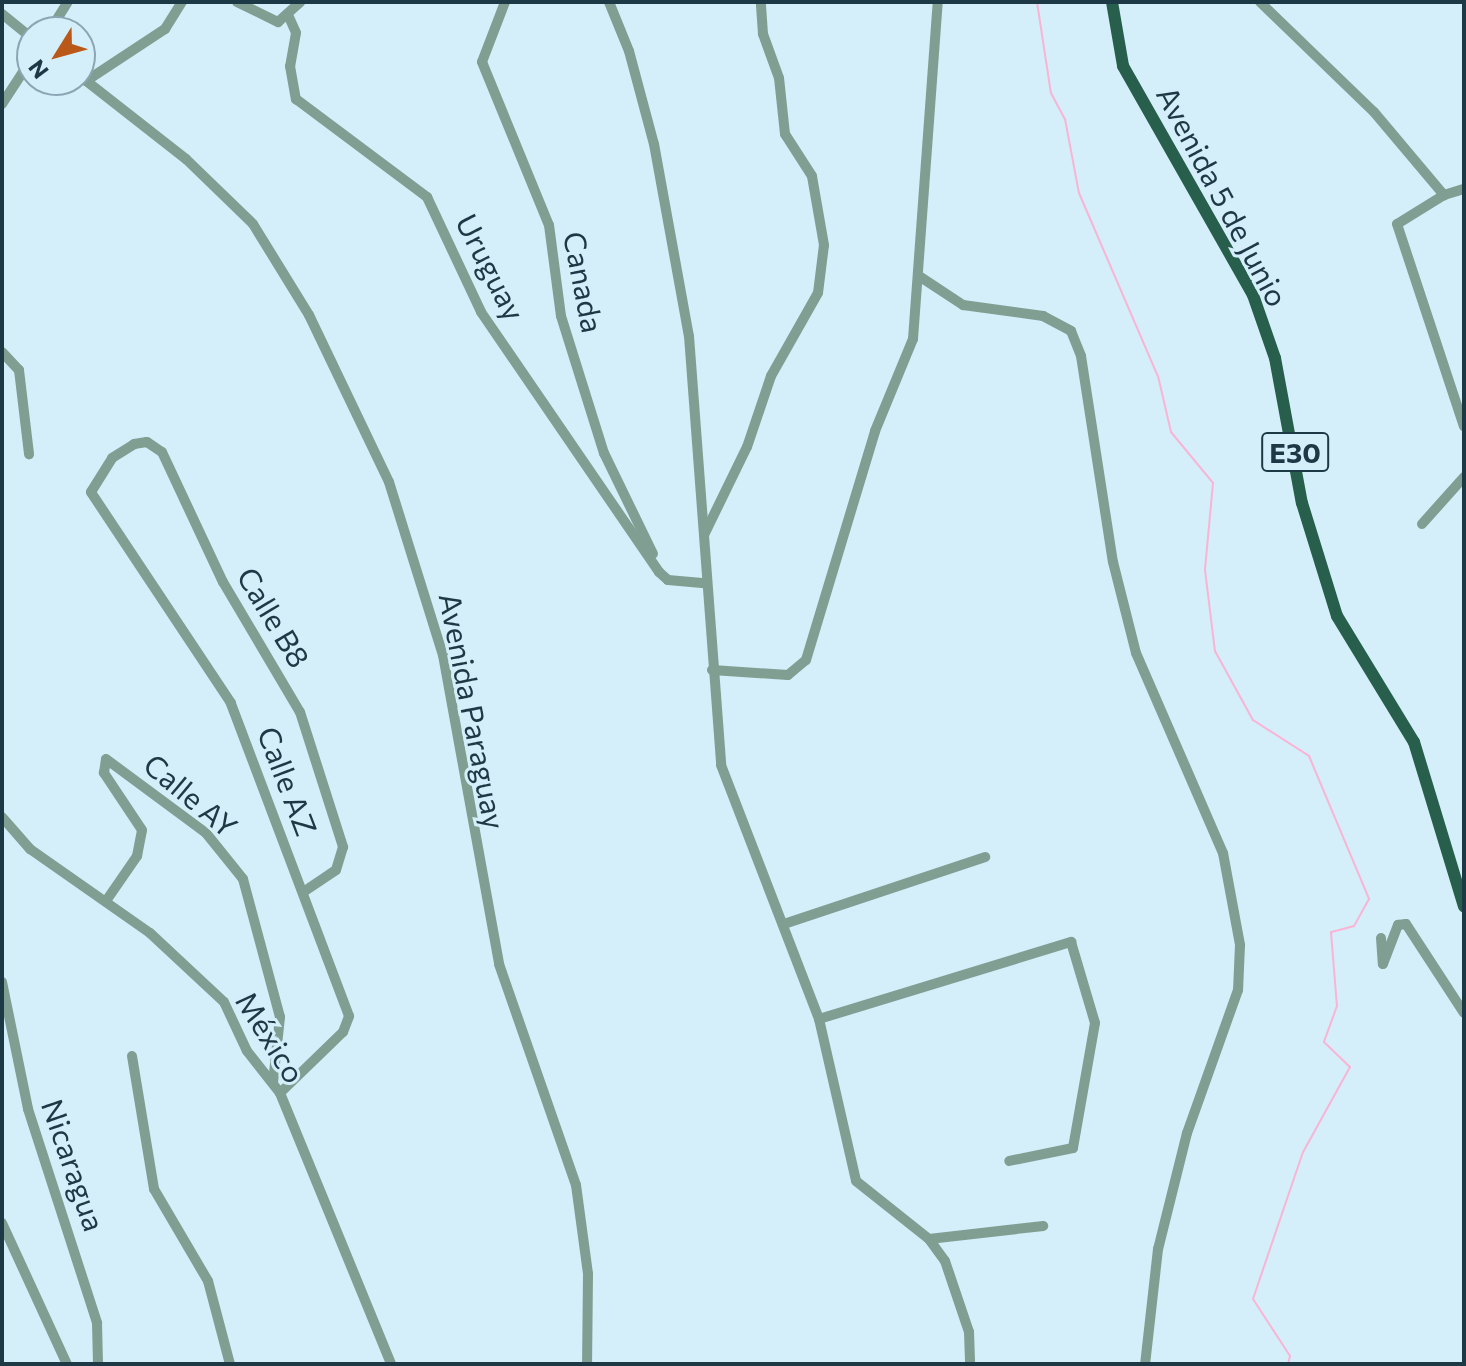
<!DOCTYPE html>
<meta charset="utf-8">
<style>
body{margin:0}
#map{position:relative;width:1466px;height:1366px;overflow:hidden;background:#d4eefa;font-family:Commissioner,sans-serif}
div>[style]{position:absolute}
.stream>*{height:2px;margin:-1px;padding:0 1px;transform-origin:1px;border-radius:1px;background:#f9b4d6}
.minor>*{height:10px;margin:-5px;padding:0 5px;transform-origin:5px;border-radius:5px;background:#819e92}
.major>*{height:12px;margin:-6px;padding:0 6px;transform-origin:6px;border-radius:6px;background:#275f4c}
span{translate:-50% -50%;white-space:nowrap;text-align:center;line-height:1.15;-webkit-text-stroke:6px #d4eefa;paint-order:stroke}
.shield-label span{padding:2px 6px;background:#d4eefa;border:2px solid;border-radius:6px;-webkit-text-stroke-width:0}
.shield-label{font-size:28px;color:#1d3945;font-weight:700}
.street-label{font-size:30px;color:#1d3945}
.frame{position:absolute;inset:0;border:4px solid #1d3945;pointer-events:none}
.north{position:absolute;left:16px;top:16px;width:80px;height:80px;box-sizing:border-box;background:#d4eefa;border:2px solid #8ba6b2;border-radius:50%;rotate:233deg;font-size:22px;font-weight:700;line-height:32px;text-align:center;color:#1d3945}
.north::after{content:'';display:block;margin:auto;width:28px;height:36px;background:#b95818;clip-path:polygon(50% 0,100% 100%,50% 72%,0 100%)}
</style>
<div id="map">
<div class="stream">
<i style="left:1037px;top:2px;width:92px;rotate:81.3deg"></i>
<i style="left:1051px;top:93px;width:30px;rotate:62deg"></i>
<i style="left:1065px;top:119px;width:75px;rotate:79.3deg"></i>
<i style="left:1079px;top:193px;width:199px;rotate:66.7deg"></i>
<i style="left:1158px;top:376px;width:57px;rotate:76.9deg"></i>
<i style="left:1171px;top:432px;width:66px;rotate:50.5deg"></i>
<i style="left:1213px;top:483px;width:87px;rotate:95.3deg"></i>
<i style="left:1205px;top:570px;width:82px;rotate:83deg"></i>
<i style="left:1215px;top:651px;width:79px;rotate:61.2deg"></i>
<i style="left:1253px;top:720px;width:67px;rotate:32.7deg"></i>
<i style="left:1309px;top:756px;width:155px;rotate:67.2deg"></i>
<i style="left:1369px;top:899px;width:31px;rotate:119deg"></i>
<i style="left:1354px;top:926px;width:24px;rotate:165deg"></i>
<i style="left:1331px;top:932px;width:74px;rotate:85.4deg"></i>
<i style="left:1337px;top:1006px;width:38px;rotate:110deg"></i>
<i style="left:1324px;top:1042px;width:36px;rotate:44deg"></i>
<i style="left:1350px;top:1067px;width:97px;rotate:118.9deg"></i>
<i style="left:1303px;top:1152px;width:155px;rotate:108.8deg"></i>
<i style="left:1253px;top:1299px;width:68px;rotate:57deg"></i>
<i style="left:1290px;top:1356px;width:8px;rotate:104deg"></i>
</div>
<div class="minor">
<i style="left:237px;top:2px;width:46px;rotate:26deg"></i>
<i style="left:278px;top:22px;width:30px;rotate:-42deg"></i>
<i style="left:505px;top:2px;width:64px;rotate:111deg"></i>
<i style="left:482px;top:62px;width:176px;rotate:67.7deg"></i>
<i style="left:549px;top:225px;width:92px;rotate:82.5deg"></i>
<i style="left:561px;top:316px;width:144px;rotate:72.6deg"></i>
<i style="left:604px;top:453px;width:112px;rotate:64.1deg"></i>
<i style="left:609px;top:2px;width:53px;rotate:67.8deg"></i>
<i style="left:629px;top:51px;width:96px;rotate:75deg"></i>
<i style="left:654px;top:144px;width:195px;rotate:79.7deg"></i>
<i style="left:689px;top:336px;width:430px;rotate:85.7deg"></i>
<i style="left:721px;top:765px;width:272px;rotate:68.9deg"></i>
<i style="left:819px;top:1019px;width:166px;rotate:77.1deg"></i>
<i style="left:856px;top:1181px;width:93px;rotate:38.5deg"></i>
<i style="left:929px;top:1239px;width:27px;rotate:54deg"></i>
<i style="left:945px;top:1261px;width:75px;rotate:71.3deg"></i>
<i style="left:969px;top:1332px;width:32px;rotate:88deg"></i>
<i style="left:1260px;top:2px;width:158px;rotate:44deg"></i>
<i style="left:1374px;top:112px;width:109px;rotate:49.9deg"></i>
<i style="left:1444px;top:195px;width:55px;rotate:148.3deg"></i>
<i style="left:1397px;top:224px;width:213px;rotate:71.7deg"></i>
<i style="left:2px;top:14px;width:38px;rotate:39deg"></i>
<i style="left:289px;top:17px;width:17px;rotate:66deg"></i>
<i style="left:296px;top:33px;width:34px;rotate:100deg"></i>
<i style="left:290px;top:66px;width:34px;rotate:80deg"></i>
<i style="left:296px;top:99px;width:164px;rotate:36.8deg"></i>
<i style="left:427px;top:197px;width:127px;rotate:64.8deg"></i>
<i style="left:481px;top:312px;width:315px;rotate:55.6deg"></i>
<i style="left:659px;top:572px;width:12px;rotate:42deg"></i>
<i style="left:668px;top:580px;width:37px;rotate:5deg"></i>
<i style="left:49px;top:32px;width:36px;rotate:-58deg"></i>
<i style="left:80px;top:76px;width:135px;rotate:38.1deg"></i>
<i style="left:186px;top:159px;width:93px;rotate:44.1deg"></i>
<i style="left:253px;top:224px;width:107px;rotate:58.4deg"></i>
<i style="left:309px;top:315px;width:185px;rotate:64.4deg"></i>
<i style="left:389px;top:482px;width:181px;rotate:72.7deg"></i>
<i style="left:443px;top:655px;width:314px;rotate:79.7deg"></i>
<i style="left:499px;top:964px;width:234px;rotate:70.8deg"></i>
<i style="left:576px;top:1185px;width:90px;rotate:82.3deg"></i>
<i style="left:588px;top:1274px;width:90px;rotate:90.6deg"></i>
<i style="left:86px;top:81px;width:95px;rotate:-33.4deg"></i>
<i style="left:165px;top:29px;width:32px;rotate:-58deg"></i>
<i style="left:2px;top:104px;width:55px;rotate:-56.9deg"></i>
<i style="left:1444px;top:195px;width:21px;rotate:-17deg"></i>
<i style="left:919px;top:276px;width:53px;rotate:33.4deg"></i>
<i style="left:963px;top:305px;width:81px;rotate:7.8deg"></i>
<i style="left:1043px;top:316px;width:32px;rotate:28deg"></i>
<i style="left:1071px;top:331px;width:27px;rotate:68deg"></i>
<i style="left:1081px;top:356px;width:208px;rotate:81.2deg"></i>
<i style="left:1113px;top:562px;width:94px;rotate:75.8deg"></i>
<i style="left:1136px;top:653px;width:218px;rotate:66.5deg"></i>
<i style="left:1223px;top:853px;width:94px;rotate:79.5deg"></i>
<i style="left:1240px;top:945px;width:45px;rotate:92.5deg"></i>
<i style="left:1238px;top:990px;width:152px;rotate:109.6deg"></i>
<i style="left:1187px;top:1133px;width:120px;rotate:104deg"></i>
<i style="left:1158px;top:1249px;width:116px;rotate:96.4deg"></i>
<i style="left:2px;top:352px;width:25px;rotate:47deg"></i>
<i style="left:19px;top:370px;width:85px;rotate:83.2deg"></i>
<i style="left:1422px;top:524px;width:63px;rotate:-48.2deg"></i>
<i style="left:704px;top:535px;width:98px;rotate:-64deg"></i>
<i style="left:747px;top:447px;width:75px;rotate:-71.3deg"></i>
<i style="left:771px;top:376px;width:95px;rotate:-60.5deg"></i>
<i style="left:818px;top:293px;width:48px;rotate:-82.9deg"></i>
<i style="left:824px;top:245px;width:70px;rotate:-99.9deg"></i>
<i style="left:812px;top:176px;width:50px;rotate:-122.7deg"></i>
<i style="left:785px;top:134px;width:56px;rotate:-96.1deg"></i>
<i style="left:779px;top:78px;width:47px;rotate:-110deg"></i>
<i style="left:763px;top:34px;width:32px;rotate:-94deg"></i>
<i style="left:712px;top:670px;width:76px;rotate:3.8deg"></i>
<i style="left:788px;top:675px;width:23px;rotate:-40deg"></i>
<i style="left:806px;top:660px;width:239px;rotate:-73.2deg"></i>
<i style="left:875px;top:431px;width:100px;rotate:-67.6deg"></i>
<i style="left:913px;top:339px;width:338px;rotate:-85.8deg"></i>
<i style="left:2px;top:817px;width:43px;rotate:48.8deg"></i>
<i style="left:30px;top:849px;width:146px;rotate:35deg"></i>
<i style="left:150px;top:933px;width:101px;rotate:43deg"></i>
<i style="left:224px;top:1002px;width:54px;rotate:64.9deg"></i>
<i style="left:247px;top:1051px;width:53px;rotate:51.8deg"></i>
<i style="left:280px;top:1093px;width:293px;rotate:67.7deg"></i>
<i style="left:106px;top:901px;width:55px;rotate:-55.4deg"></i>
<i style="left:137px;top:856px;width:26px;rotate:-79deg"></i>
<i style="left:142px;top:830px;width:69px;rotate:-123.7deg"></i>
<i style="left:104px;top:773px;width:14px;rotate:-82deg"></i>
<i style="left:106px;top:759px;width:124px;rotate:36.5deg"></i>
<i style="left:206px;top:833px;width:59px;rotate:51.2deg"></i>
<i style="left:243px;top:879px;width:143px;rotate:75deg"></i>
<i style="left:280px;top:1017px;width:66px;rotate:96.1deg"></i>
<i style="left:787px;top:923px;width:209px;rotate:-18.4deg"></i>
<i style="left:1381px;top:938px;width:26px;rotate:86deg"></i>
<i style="left:1383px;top:964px;width:42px;rotate:-69deg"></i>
<i style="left:1398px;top:925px;width:8px;rotate:-7deg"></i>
<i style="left:1406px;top:924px;width:106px;rotate:56.9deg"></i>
<i style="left:2px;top:982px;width:130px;rotate:78.4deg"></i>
<i style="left:28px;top:1109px;width:225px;rotate:72.1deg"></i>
<i style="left:97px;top:1323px;width:41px;rotate:88.6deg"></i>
<i style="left:819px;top:1019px;width:264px;rotate:-17deg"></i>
<i style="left:1071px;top:942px;width:84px;rotate:73.5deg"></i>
<i style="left:1095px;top:1023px;width:127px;rotate:100deg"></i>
<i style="left:1073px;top:1148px;width:65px;rotate:168.5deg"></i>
<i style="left:132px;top:1056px;width:135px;rotate:80.6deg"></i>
<i style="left:154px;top:1189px;width:107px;rotate:59.6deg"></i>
<i style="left:208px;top:1281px;width:86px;rotate:75.2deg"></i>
<i style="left:280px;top:1093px;width:88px;rotate:-44.1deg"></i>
<i style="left:343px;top:1032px;width:17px;rotate:-69deg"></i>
<i style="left:349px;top:1016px;width:335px;rotate:-110.7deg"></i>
<i style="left:231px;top:703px;width:253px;rotate:-123.6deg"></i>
<i style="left:91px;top:492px;width:40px;rotate:-58deg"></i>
<i style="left:112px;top:458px;width:26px;rotate:-32deg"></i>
<i style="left:134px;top:444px;width:13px;rotate:-9deg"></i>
<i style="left:147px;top:442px;width:18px;rotate:34deg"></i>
<i style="left:162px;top:452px;width:144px;rotate:64.9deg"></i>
<i style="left:223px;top:582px;width:151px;rotate:59.4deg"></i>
<i style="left:300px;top:712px;width:142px;rotate:72.3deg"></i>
<i style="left:343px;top:847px;width:24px;rotate:107deg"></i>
<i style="left:336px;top:870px;width:37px;rotate:146deg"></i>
<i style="left:2px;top:1223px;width:155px;rotate:65.3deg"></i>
<i style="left:929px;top:1239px;width:115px;rotate:-6.5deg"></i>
</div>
<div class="major">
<i style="left:1112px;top:2px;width:65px;rotate:80.2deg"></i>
<i style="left:1123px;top:66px;width:263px;rotate:60.4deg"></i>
<i style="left:1253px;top:295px;width:67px;rotate:70.8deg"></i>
<i style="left:1275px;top:358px;width:147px;rotate:79.5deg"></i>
<i style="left:1302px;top:503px;width:118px;rotate:72.8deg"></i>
<i style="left:1337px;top:616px;width:148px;rotate:58.6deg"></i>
<i style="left:1414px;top:742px;width:172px;rotate:73.1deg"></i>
</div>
<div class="shield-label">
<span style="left:1295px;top:452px">E30</span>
</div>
<div class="street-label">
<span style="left:1223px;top:196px;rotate:62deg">Avenida 5 de Junio</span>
<span style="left:491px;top:267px;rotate:63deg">Uruguay</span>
<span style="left:584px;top:282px;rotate:79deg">Canada</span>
<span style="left:274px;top:617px;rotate:59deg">Calle B8</span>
<span style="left:473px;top:711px;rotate:79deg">Avenida Paraguay</span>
<span style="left:288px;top:781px;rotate:69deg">Calle AZ</span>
<span style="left:191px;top:795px;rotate:40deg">Calle AY</span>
<span style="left:271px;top:1037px;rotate:58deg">México</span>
<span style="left:74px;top:1165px;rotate:71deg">Nicaragua</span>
</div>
<div class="frame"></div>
<div class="north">N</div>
</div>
